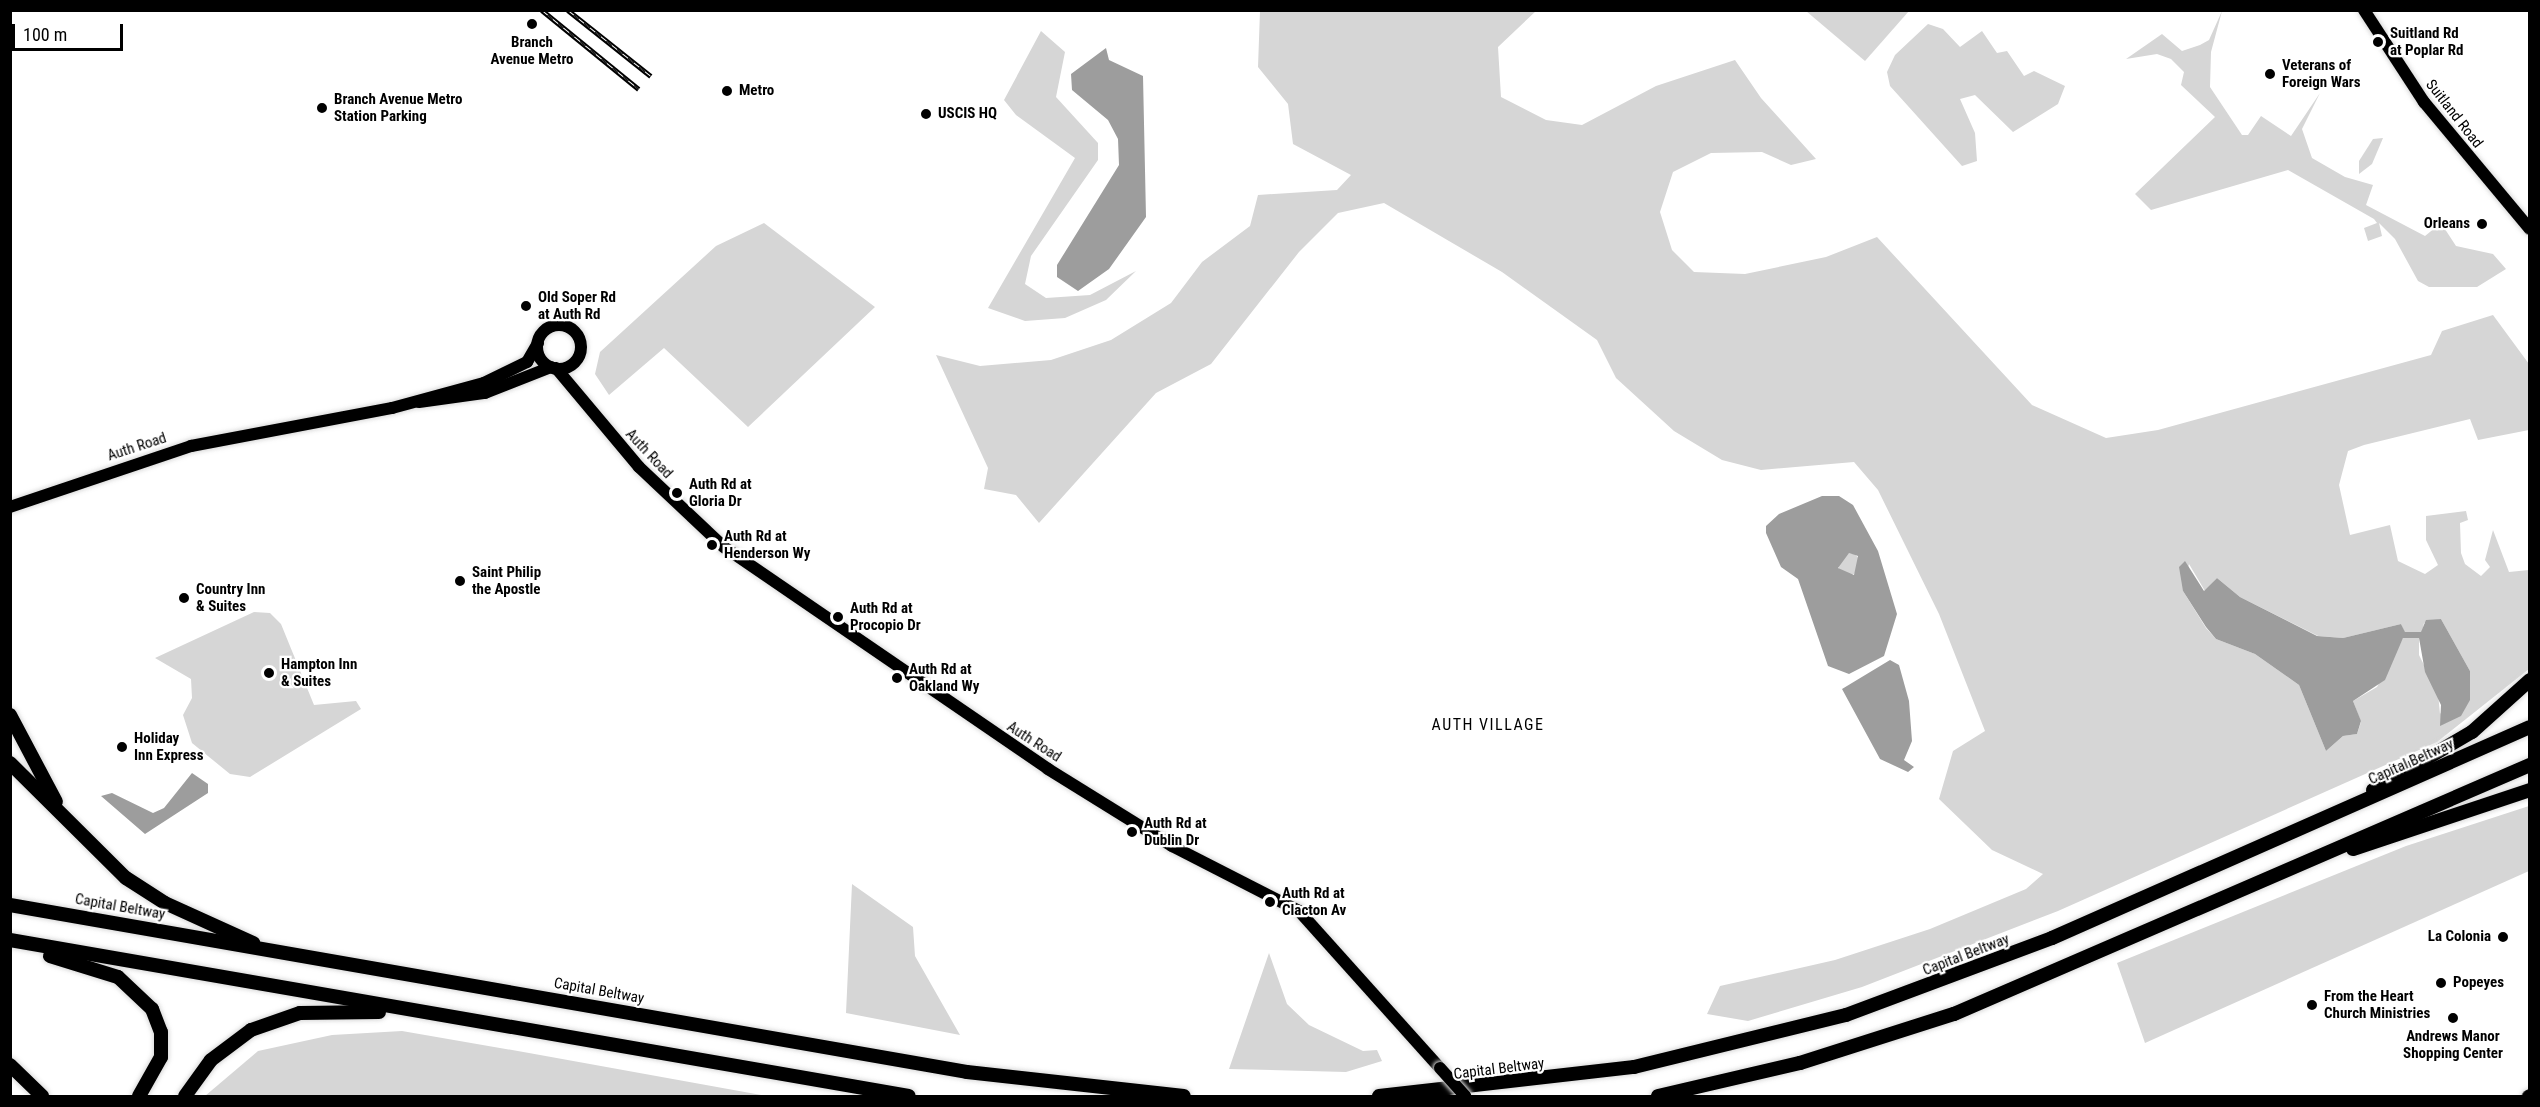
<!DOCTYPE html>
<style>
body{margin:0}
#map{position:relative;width:2540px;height:1107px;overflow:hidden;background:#fff;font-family:"Roboto Condensed",sans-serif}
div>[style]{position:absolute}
.green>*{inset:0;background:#d6d6d6}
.round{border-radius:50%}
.water>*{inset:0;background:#9d9d9d}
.roads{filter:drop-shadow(0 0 2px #dbdbdb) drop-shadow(0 0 2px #dbdbdb)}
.major>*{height:12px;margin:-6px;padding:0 6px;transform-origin:6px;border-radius:6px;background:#000}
.major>.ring{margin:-6px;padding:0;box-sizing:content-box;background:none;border:12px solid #000;border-radius:50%}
.highway>*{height:14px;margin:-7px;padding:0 7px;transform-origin:7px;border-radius:7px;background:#000}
.rail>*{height:4.5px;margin-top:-2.25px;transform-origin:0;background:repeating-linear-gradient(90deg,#fff 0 7px,#000 0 14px);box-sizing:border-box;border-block:2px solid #000}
.bridges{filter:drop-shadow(0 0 2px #dbdbdb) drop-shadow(0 0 2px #dbdbdb)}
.major-bridge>*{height:12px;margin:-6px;padding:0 6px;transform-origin:6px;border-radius:6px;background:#000}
.dots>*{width:16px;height:16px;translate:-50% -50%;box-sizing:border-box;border:3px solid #fff;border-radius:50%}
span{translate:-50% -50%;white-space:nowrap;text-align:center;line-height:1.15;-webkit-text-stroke:4.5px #fff;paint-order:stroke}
.poi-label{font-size:15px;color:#000;font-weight:700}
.left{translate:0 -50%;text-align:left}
.right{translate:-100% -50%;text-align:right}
.street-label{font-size:15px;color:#000}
.neighbourhood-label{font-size:16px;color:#000;letter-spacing:1.5px}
.frame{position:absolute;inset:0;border:12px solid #000;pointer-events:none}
.scale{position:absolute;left:12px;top:24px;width:111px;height:27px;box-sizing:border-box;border:3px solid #000;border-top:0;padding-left:8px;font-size:18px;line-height:21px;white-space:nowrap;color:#000;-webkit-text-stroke:4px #fff;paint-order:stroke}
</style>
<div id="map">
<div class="green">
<i style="clip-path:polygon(evenodd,1260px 11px,1536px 11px,1498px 47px,1501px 97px,1546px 120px,1582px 125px,1656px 86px,1735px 60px,1761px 98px,1816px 159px,1791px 165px,1762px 152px,1711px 153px,1673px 172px,1660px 212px,1672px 250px,1694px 272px,1745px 274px,1826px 257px,1877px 237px,2032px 405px,2106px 438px,2158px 430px,2431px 355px,2442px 331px,2493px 315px,2529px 364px,2529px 430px,2478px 440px,2470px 419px,2364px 445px,2348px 451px,2339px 485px,2350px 535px,2390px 525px,2398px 561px,2425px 574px,2438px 565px,2426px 540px,2426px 516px,2466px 511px,2468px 520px,2460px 523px,2461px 553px,2465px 564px,2481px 576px,2490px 567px,2485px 560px,2493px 530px,2509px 572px,2529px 570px,2529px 669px,2437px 742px,2058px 911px,1862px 987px,1748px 1021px,1707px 1014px,1720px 986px,1835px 960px,1930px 929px,2026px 889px,2043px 874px,1992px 850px,1939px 799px,1953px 751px,1985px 731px,1939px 614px,1878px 490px,1854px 462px,1761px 470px,1722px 460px,1674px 431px,1616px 378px,1597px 340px,1502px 272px,1384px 203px,1338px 213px,1299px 252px,1211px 364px,1156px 393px,1039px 523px,1016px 495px,984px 489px,988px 468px,936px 355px,980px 366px,1051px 360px,1111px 340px,1171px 303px,1202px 262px,1250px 226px,1258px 195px,1337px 190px,1351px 175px,1293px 144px,1288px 104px,1258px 67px,1260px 11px,2189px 564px,2205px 591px,2217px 578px,2240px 597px,2318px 636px,2343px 638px,2401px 624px,2405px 633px,2422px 632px,2424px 623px,2441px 619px,2470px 671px,2440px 714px,2438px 693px,2419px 655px,2419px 638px,2403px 638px,2377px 687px,2353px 701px,2361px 722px,2357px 734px,2343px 736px,2326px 751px,2299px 685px,2255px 654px,2216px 639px,2206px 628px,2183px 591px,2189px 564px)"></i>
<i style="clip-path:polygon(1806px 11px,1909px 11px,1865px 61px)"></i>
<i style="clip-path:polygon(2222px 11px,2211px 52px,2210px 87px,2242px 135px,2248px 135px,2261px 116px,2291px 136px,2320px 93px,2302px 129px,2312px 158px,2345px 177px,2373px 185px,2366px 205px,2425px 236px,2441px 223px,2456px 246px,2493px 254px,2506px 269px,2477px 287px,2429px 287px,2418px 281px,2395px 239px,2379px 223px,2382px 236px,2368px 241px,2364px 228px,2377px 223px,2374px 219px,2288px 170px,2151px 210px,2135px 194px,2215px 117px,2181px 85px,2184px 72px,2171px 59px,2157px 54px,2126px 59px,2162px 34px,2182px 51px,2200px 45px,2209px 40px)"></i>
<i style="clip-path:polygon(1928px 24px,1943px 29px,1960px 47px,1982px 31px,1997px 53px,2007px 51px,2024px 76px,2034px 71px,2065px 86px,2058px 104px,2013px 132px,1975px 95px,1960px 99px,1975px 133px,1977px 161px,1962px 166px,1890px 86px,1887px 72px,1895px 55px)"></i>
<i style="clip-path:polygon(1041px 31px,1065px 52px,1056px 97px,1098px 143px,1098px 160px,1031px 256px,1025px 284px,1046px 298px,1090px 295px,1136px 271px,1106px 300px,1065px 318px,1025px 321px,988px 308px,1075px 158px,1016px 115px,1004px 100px)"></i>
<i style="clip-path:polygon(2383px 138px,2372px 164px,2359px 174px,2359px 161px,2373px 139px)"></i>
<i style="clip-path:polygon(764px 223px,875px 307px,748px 427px,664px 348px,609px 395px,595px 374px,600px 352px,716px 246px)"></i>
<i class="round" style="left:1838px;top:553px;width:22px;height:22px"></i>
<i style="clip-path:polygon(254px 612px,270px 613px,281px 624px,314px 705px,356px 701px,361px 709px,250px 777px,230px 774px,192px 743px,183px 715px,192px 698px,191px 679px,155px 658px)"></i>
<i style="clip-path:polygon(2529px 806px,2529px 871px,2145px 1043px,2117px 963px,2406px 846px)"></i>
<i style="clip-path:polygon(852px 884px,913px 927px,915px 956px,960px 1035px,846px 1013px)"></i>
<i style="clip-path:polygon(1269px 953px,1287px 1004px,1309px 1025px,1363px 1051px,1377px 1050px,1382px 1061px,1346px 1072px,1229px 1069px)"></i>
<i style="clip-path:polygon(402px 1031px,529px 1053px,767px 1096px,205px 1096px,258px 1051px,332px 1035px)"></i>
</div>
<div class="water">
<i style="clip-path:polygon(1106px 48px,1109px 60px,1143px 76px,1146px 217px,1109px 269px,1078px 291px,1057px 277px,1057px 265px,1119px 165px,1118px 139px,1108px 120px,1072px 90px,1071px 74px)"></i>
<i style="clip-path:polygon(evenodd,1822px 496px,1839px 496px,1853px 505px,1878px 551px,1897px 614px,1884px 656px,1849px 674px,1828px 666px,1798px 579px,1781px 567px,1766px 533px,1766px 526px,1779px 514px,1822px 496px,1849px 553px,1858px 556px,1854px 575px,1838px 568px,1849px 553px)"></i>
<i style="clip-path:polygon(2185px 561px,2204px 591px,2217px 578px,2240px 597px,2317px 636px,2343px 638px,2401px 624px,2405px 632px,2421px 632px,2426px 620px,2441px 619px,2470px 671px,2470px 700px,2461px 716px,2440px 726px,2441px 705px,2425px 672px,2419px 638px,2403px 638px,2385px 680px,2353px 701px,2361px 721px,2357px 734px,2343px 736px,2326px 751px,2299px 685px,2255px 654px,2216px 639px,2206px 627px,2183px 591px,2179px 567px)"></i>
<i style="clip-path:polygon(1890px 660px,1899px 665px,1909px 701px,1912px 741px,1904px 760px,1914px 767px,1908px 772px,1880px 759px,1842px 689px)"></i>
<i style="clip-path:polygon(192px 773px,208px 784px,208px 793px,145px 834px,101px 796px,112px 793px,153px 813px,164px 808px)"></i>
</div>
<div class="roads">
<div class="major">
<i style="left:2364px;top:10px;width:110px;rotate:56.9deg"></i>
<i style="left:2424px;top:102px;width:165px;rotate:50.2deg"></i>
<i class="ring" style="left:537px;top:325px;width:32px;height:32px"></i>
<i style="left:556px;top:368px;width:129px;rotate:50deg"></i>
<i style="left:639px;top:467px;width:117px;rotate:43.3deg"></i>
<i style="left:724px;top:547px;width:393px;rotate:34.4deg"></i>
<i style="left:1048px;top:769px;width:146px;rotate:31.8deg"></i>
<i style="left:1172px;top:846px;width:143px;rotate:27.1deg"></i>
<i style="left:1299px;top:911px;width:211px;rotate:48.1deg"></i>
<i style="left:419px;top:402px;width:67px;rotate:-7.8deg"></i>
<i style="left:485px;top:393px;width:71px;rotate:-21.5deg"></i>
<i style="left:10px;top:507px;width:191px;rotate:-18.6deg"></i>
<i style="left:191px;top:446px;width:205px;rotate:-10.7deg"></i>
<i style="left:392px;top:408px;width:95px;rotate:-15.2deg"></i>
<i style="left:484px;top:383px;width:48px;rotate:-26deg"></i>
<i style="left:527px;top:362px;width:22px;rotate:-60deg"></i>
<i style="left:2528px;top:1096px;width:2px;rotate:-27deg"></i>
</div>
<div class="highway">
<i style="left:10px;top:715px;width:98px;rotate:62.1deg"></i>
<i style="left:10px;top:763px;width:163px;rotate:44.8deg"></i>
<i style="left:126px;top:878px;width:46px;rotate:32.7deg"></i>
<i style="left:165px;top:903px;width:97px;rotate:24.4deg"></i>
<i style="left:2373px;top:790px;width:115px;rotate:-30.4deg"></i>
<i style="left:2472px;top:732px;width:78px;rotate:-41.9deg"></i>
<i style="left:2353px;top:849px;width:187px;rotate:-18.4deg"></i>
<i style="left:10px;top:905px;width:971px;rotate:9.9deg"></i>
<i style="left:967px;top:1072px;width:218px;rotate:6.3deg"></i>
<i style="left:10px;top:940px;width:912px;rotate:9.84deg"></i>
<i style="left:50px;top:956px;width:71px;rotate:17.2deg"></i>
<i style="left:118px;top:977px;width:47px;rotate:43.3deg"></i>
<i style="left:152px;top:1009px;width:25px;rotate:69deg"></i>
<i style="left:161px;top:1032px;width:25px;rotate:90deg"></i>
<i style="left:161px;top:1057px;width:45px;rotate:119.4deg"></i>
<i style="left:10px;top:1065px;width:45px;rotate:44.1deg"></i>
<i style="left:185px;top:1096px;width:44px;rotate:-54.2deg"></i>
<i style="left:211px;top:1060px;width:50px;rotate:-36.9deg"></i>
<i style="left:251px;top:1030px;width:52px;rotate:-19.1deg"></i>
<i style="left:300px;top:1013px;width:79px;rotate:-0.7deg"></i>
<i style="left:1379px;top:1096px;width:257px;rotate:-6.5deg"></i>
<i style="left:1634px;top:1067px;width:218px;rotate:-13.8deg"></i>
<i style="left:1846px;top:1015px;width:220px;rotate:-20.5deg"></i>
<i style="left:2052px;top:938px;width:522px;rotate:-23.82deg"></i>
<i style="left:1658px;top:1096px;width:146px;rotate:-13.1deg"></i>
<i style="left:1800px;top:1063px;width:162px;rotate:-17.7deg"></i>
<i style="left:1954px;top:1014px;width:628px;rotate:-23.38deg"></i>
</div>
</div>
<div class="rail">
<i style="left:542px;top:10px;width:125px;rotate:39.2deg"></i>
<i style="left:568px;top:10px;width:106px;rotate:38.5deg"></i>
</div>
<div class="bridges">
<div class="major-bridge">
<i style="left:1440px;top:1068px;width:38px;rotate:48deg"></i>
</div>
</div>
<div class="dots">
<i style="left:532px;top:24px;background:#000"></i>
<i style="left:2378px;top:42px;background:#000"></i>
<i style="left:2270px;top:74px;background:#000"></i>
<i style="left:727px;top:91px;background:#000"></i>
<i style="left:322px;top:108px;background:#000"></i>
<i style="left:926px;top:114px;background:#000"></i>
<i style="left:2482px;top:224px;background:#000"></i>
<i style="left:526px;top:306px;background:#000"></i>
<i style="left:677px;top:493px;background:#000"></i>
<i style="left:712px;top:545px;background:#000"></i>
<i style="left:460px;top:581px;background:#000"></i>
<i style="left:184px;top:598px;background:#000"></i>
<i style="left:838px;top:617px;background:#000"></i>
<i style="left:269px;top:673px;background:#000"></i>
<i style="left:897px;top:678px;background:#000"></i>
<i style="left:122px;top:747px;background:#000"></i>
<i style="left:1132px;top:832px;background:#000"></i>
<i style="left:1270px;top:902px;background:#000"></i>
<i style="left:2503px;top:937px;background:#000"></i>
<i style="left:2441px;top:983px;background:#000"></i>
<i style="left:2312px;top:1005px;background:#000"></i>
<i style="left:2453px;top:1018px;background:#000"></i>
</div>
<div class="poi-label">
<span class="left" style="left:2390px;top:42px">Suitland Rd<br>at Poplar Rd</span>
<span style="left:532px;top:51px">Branch<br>Avenue Metro</span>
<span class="left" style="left:2282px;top:74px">Veterans of<br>Foreign Wars</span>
<span class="left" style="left:739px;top:91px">Metro</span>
<span class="left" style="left:334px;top:108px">Branch Avenue Metro<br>Station Parking</span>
<span class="left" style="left:938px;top:114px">USCIS HQ</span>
<span class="right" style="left:2470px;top:224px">Orleans</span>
<span class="left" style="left:538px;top:306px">Old Soper Rd<br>at Auth Rd</span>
<span class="left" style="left:689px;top:493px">Auth Rd at<br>Gloria Dr</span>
<span class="left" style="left:724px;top:545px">Auth Rd at<br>Henderson Wy</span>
<span class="left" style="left:472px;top:581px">Saint Philip<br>the Apostle</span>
<span class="left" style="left:196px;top:598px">Country Inn<br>&amp; Suites</span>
<span class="left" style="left:850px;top:617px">Auth Rd at<br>Procopio Dr</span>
<span class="left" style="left:281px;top:673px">Hampton Inn<br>&amp; Suites</span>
<span class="left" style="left:909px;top:678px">Auth Rd at<br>Oakland Wy</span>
<span class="left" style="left:134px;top:747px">Holiday<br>Inn Express</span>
<span class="left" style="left:1144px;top:832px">Auth Rd at<br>Dublin Dr</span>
<span class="left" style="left:1282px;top:902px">Auth Rd at<br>Clacton Av</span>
<span class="right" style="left:2491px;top:937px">La Colonia</span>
<span class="left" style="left:2453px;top:983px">Popeyes</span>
<span class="left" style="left:2324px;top:1005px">From the Heart<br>Church Ministries</span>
<span style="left:2453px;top:1045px">Andrews Manor<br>Shopping Center</span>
</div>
<div class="street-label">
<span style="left:2454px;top:114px;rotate:52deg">Suitland Road</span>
<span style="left:137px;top:447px;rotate:-18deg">Auth Road</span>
<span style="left:649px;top:454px;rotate:47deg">Auth Road</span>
<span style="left:1034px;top:742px;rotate:33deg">Auth Road</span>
<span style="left:2411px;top:762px;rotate:-24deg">Capital Beltway</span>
<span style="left:120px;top:907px;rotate:10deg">Capital Beltway</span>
<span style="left:1966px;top:955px;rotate:-21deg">Capital Beltway</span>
<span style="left:599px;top:991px;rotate:10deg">Capital Beltway</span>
<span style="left:1499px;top:1069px;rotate:-7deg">Capital Beltway</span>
</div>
<div class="neighbourhood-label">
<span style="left:1488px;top:725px">AUTH VILLAGE</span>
</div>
<div class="frame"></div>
<div class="scale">100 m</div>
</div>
